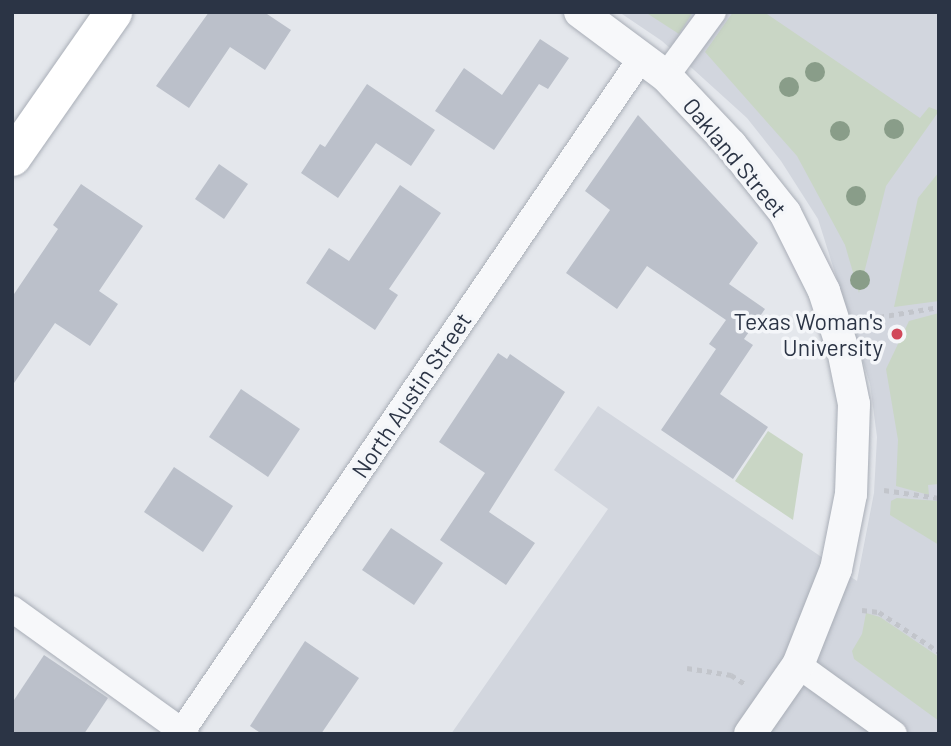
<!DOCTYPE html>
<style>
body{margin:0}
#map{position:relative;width:951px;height:746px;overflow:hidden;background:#e4e7ec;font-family:Barlow,sans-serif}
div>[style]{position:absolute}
.built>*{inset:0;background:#d2d6de}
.green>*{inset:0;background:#c9d6c5}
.building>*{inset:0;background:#bbc0ca}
.path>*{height:4.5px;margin-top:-2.25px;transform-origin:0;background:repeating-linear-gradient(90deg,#c2c5cb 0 5px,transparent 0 10px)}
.roads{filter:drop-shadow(0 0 2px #a9aeb7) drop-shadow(0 0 2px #a9aeb7)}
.minor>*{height:26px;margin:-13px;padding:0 13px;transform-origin:13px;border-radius:13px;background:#f7f8fa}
.tertiary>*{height:32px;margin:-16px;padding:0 16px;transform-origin:16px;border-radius:16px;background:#f7f8fa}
.secondary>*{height:37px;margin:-18.5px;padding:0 18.5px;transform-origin:18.5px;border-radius:18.5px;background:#fff}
.trees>*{width:20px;height:20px;margin:-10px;border-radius:50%;background:#899d89}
.dots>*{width:19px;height:19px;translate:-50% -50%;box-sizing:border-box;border:4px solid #f4f6f9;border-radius:50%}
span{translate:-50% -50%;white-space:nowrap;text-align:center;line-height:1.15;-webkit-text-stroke:7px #f4f6f9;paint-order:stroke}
.street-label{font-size:23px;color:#2b3445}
.poi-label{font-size:23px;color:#2b3445}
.right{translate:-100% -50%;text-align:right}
.frame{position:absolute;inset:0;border:14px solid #2b3445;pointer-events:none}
</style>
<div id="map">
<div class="built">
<i style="clip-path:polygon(619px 12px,939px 12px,939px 734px,451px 734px,608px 509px,554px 470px,598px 406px,857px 581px,874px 493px,877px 437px,870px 384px,818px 219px,781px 161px,747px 118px,662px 41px)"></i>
</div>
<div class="green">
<i style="clip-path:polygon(645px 12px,693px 12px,679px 34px)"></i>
<i style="clip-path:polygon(733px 12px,764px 12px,920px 118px,929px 107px,939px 111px,886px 186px,859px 293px,845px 245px,797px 156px,705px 52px)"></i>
<i style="clip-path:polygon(939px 172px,939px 301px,894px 307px,918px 198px)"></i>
<i style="clip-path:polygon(939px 313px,939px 484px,928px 485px,929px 495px,896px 486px,898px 440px,886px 369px,909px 321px)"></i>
<i style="clip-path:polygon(768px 431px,803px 454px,793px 520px,735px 481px)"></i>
<i style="clip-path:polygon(897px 498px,939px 501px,939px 545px,890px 515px,891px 501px)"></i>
<i style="clip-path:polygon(866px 613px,880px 617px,939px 657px,939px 721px,854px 659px,852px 651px,862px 634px)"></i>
</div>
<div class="building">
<i style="clip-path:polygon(209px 12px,264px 12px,291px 30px,265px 70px,230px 47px,189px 108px,156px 86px)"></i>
<i style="clip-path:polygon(540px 39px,569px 58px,548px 89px,539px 84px,494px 150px,435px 111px,464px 68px,502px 95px)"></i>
<i style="clip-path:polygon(367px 84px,435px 130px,411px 166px,376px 143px,338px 198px,301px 173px,320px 144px,325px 147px)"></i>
<i style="clip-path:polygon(638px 115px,758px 243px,729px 284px,765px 309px,744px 339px,753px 345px,720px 394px,768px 427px,733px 479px,661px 430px,716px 349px,709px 344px,726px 320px,647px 266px,617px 309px,566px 273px,610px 210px,585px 191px)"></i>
<i style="clip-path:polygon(219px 164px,248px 184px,224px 219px,195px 199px)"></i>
<i style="clip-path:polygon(81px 184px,143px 226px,99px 291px,118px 304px,90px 346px,55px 323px,12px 386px,12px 297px,58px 229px,53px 225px)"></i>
<i style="clip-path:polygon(400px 185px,441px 213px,389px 289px,398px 295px,375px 330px,306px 283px,329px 248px,349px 261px)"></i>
<i style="clip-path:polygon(498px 353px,507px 359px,510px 354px,565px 392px,489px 512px,535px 543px,506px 585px,440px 540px,485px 473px,439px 442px)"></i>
<i style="clip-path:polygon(241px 389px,300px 429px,268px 477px,209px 437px)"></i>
<i style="clip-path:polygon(174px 467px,233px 506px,203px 552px,144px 512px)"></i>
<i style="clip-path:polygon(391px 528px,443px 563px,414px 605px,362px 570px)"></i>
<i style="clip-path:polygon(305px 641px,359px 678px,321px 734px,262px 734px,250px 726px)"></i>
<i style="clip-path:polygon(44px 655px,108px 698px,84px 734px,12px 734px,12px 703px)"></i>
</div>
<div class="path">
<i style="left:879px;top:317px;width:61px;rotate:-9.5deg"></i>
<i style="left:884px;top:490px;width:56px;rotate:8.3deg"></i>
<i style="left:862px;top:610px;width:17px;rotate:7deg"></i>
<i style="left:879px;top:612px;width:72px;rotate:33.7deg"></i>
<i style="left:687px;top:668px;width:45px;rotate:9deg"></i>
<i style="left:731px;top:675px;width:17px;rotate:33deg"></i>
</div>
<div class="roads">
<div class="minor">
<i style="left:666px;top:76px;width:79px;rotate:-53.7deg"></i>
<i style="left:12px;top:609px;width:214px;rotate:35.7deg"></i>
<i style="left:798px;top:665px;width:118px;rotate:35.7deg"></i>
<i style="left:180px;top:734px;width:820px;rotate:-55.69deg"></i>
</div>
<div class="tertiary">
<i style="left:580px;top:12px;width:107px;rotate:36.7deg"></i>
<i style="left:666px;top:76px;width:95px;rotate:46.7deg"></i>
<i style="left:731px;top:145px;width:87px;rotate:51.5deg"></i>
<i style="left:785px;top:213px;width:87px;rotate:63.4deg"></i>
<i style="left:824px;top:291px;width:62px;rotate:72.1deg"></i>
<i style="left:843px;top:350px;width:55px;rotate:78.5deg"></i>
<i style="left:854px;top:404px;width:90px;rotate:91.9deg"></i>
<i style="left:851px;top:494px;width:76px;rotate:101.3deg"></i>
<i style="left:836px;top:569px;width:103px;rotate:111.6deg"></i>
<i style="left:798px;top:665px;width:84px;rotate:124.8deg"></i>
</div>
<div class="secondary">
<i style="left:12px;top:157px;width:177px;rotate:-55.1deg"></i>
</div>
</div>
<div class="trees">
<i style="left:815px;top:72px"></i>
<i style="left:789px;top:87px"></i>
<i style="left:894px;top:129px"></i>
<i style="left:840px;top:131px"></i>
<i style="left:856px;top:196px"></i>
<i style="left:860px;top:280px"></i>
</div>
<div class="dots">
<i style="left:897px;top:334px;background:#d14859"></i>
</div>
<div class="street-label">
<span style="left:735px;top:157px;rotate:50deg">Oakland Street</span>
<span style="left:411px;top:395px;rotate:-56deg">North Austin Street</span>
</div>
<div class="poi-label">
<span class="right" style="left:883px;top:334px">Texas Woman's<br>University</span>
</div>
<div class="frame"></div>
</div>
